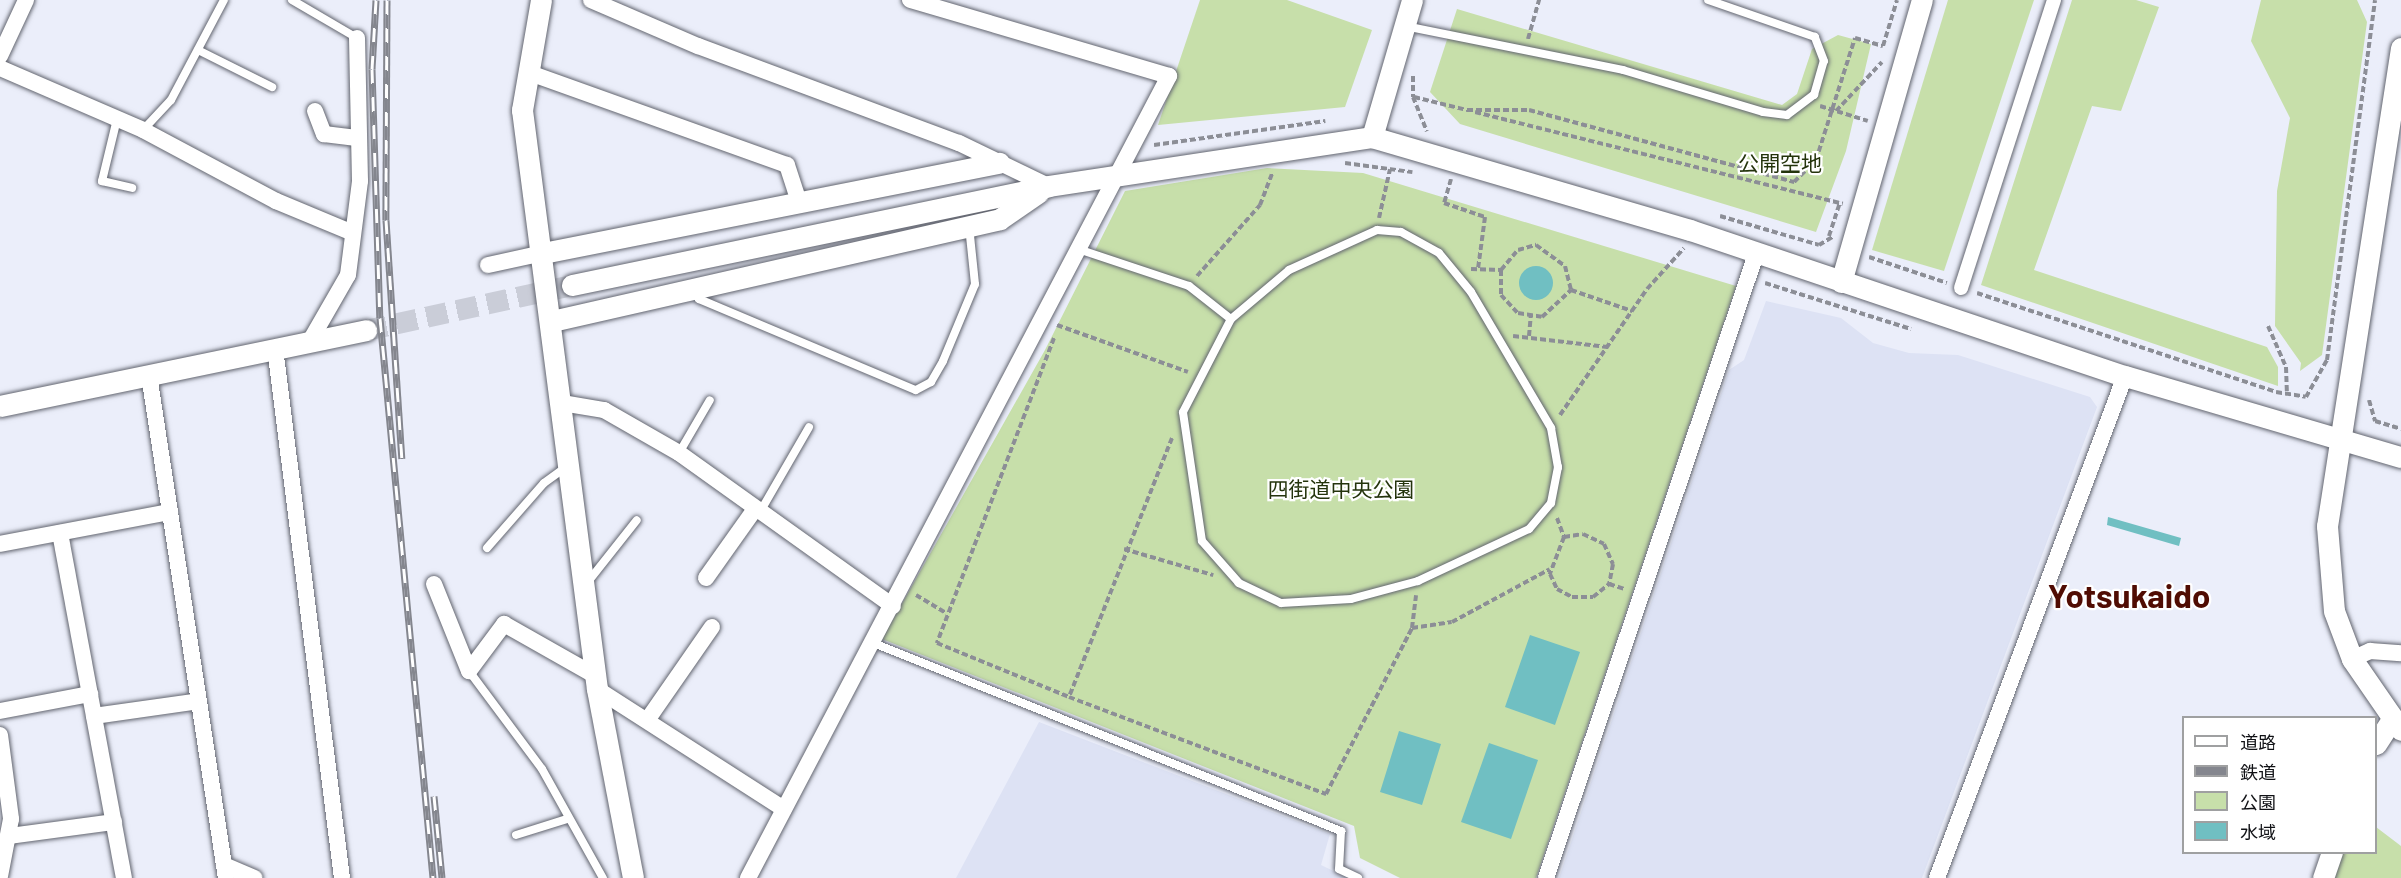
<!DOCTYPE html>
<meta charset="utf-8">
<style>
body{margin:0}
#map{position:relative;width:2401px;height:878px;overflow:hidden;background:#ebeefa;font-family:Barlow,"Noto Sans JP",sans-serif}
div>[style]{position:absolute}
.built>*{inset:0;background:#dde2f4}
.green>*{inset:0;background:#c7dfaa}
.water>*{inset:0;background:#70bfc2}
.round{border-radius:50%}
.tertiary-tunnel>*{height:21px;margin-top:-10.5px;transform-origin:0;background:repeating-linear-gradient(90deg,#cacdd8 0 21px,transparent 0 31px)}
.path>*{height:4px;margin-top:-2px;transform-origin:0;background:repeating-linear-gradient(90deg,#8c8e96 0 6px,transparent 0 9px)}
.roads{filter:drop-shadow(0 0 2px #62656f) drop-shadow(0 0 2px #62656f)}
.service>*{height:8px;margin:-4px;padding:0 4px;transform-origin:4px;border-radius:4px;background:#fff}
.pedestrian>*{height:14px;margin:-7px;padding:0 7px;transform-origin:7px;border-radius:7px;background:#fff}
.minor>*{height:16px;margin:-8px;padding:0 8px;transform-origin:8px;border-radius:8px;background:#fff}
.tertiary>*{height:21px;margin:-10.5px;padding:0 10.5px;transform-origin:10.5px;border-radius:10.5px;background:#fff}
.rail>*{height:7px;margin-top:-3.5px;transform-origin:0;background:repeating-linear-gradient(90deg,#fff 0 14px,#84868e 0 28px);box-sizing:border-box;border-block:2px solid #84868e}
span{translate:-50% -50%;white-space:nowrap;text-align:center;line-height:1.15;-webkit-text-stroke:4.5px #fff;paint-order:stroke}
.park-label{font-size:21px;color:#24340c}
.town-label{font-size:33px;color:#500c03;font-weight:700}
.legend{position:absolute;left:2182px;top:716px;width:195px;height:138px;box-sizing:border-box;background:#fff;border:2px solid #9fa0a1;margin:0;padding:8px 10px;list-style:none;font-size:18px;color:#101115}
.legend li{display:flex;align-items:center;gap:12px;height:30px}
.legend b{width:30px;border:2px solid #9fa0a1}
</style>
<div id="map">
<div class="built">
<i style="clip-path:polygon(1766px 301px,1841px 318px,1873px 343px,1909px 353px,1958px 355px,2090px 397px,2097px 407px,1922px 878px,1559px 878px,1729px 370px,1744px 360px)"></i>
<i style="clip-path:polygon(1039px 722px,1330px 834px,1321px 865px,1348px 878px,956px 878px)"></i>
</div>
<div class="green">
<i style="clip-path:polygon(1200px 0,1287px 0,1372px 30px,1345px 107px,1158px 125px)"></i>
<i style="clip-path:polygon(1948px 0,2034px 0,1944px 271px,1872px 250px)"></i>
<i style="clip-path:polygon(2072px 0,2136px 0,2159px 7px,2121px 111px,2092px 106px,2034px 270px,2267px 347px,2278px 367px,2278px 386px,1981px 285px)"></i>
<i style="clip-path:polygon(2261px 0,2357px 0,2367px 22px,2322px 355px,2300px 371px,2301px 363px,2275px 326px,2277px 191px,2290px 118px,2251px 41px)"></i>
<i style="clip-path:polygon(1457px 9px,1782px 105px,1797px 94px,1812px 49px,1838px 35px,1871px 44px,1846px 151px,1816px 232px,1460px 124px,1430px 92px)"></i>
<i style="clip-path:polygon(1267px 168px,1363px 173px,1736px 286px,1536px 878px,1400px 878px,1360px 858px,1354px 826px,882px 639px,1045px 350px,1125px 191px)"></i>
<i style="clip-path:polygon(2376px 827px,2401px 846px,2401px 878px,2332px 878px,2339px 853px,2376px 852px)"></i>
</div>
<div class="water">
<i class="round" style="left:1519px;top:266px;width:34px;height:34px"></i>
<i style="clip-path:polygon(2108px 517px,2181px 538px,2179px 546px,2107px 525px)"></i>
<i style="clip-path:polygon(1530px 635px,1580px 652px,1555px 725px,1505px 707px)"></i>
<i style="clip-path:polygon(1399px 731px,1441px 744px,1422px 805px,1380px 792px)"></i>
<i style="clip-path:polygon(1489px 743px,1538px 760px,1511px 839px,1461px 822px)"></i>
</div>
<div class="tertiary-tunnel">
<i style="left:366px;top:330px;width:211px;rotate:-12.3deg"></i>
</div>
<div class="path">
<i style="left:1528px;top:39px;width:41px;rotate:-74.2deg"></i>
<i style="left:1413px;top:76px;width:21px;rotate:90deg"></i>
<i style="left:1413px;top:97px;width:37px;rotate:68deg"></i>
<i style="left:1414px;top:97px;width:55px;rotate:13.8deg"></i>
<i style="left:1820px;top:106px;width:50px;rotate:17.4deg"></i>
<i style="left:1467px;top:110px;width:62px"></i>
<i style="left:1529px;top:110px;width:275px;rotate:15.2deg"></i>
<i style="left:1794px;top:182px;width:31px;rotate:-45deg"></i>
<i style="left:1816px;top:160px;width:128px;rotate:-72.3deg"></i>
<i style="left:1855px;top:38px;width:29px;rotate:16deg"></i>
<i style="left:1883px;top:46px;width:48px;rotate:-73.1deg"></i>
<i style="left:1836px;top:111px;width:67px;rotate:-46.8deg"></i>
<i style="left:1475px;top:112px;width:379px;rotate:14deg"></i>
<i style="left:1154px;top:145px;width:173px;rotate:-8deg"></i>
<i style="left:1345px;top:163px;width:68px;rotate:7.7deg"></i>
<i style="left:1451px;top:179px;width:25px;rotate:106deg"></i>
<i style="left:1444px;top:203px;width:43px;rotate:18.9deg"></i>
<i style="left:1485px;top:217px;width:52px;rotate:97.7deg"></i>
<i style="left:1720px;top:216px;width:103px;rotate:16.3deg"></i>
<i style="left:1819px;top:245px;width:17px;rotate:-31deg"></i>
<i style="left:1379px;top:218px;width:50px;rotate:-77.3deg"></i>
<i style="left:1829px;top:236px;width:36px;rotate:-72deg"></i>
<i style="left:1869px;top:257px;width:82px;rotate:18.4deg"></i>
<i style="left:1471px;top:269px;width:30px;rotate:2deg"></i>
<i style="left:1501px;top:270px;width:26px;rotate:-50deg"></i>
<i style="left:1518px;top:250px;width:19px;rotate:-16deg"></i>
<i style="left:1536px;top:245px;width:36px;rotate:36deg"></i>
<i style="left:1565px;top:266px;width:25px;rotate:76deg"></i>
<i style="left:1571px;top:290px;width:65px;rotate:19deg"></i>
<i style="left:1501px;top:270px;width:25px;rotate:90deg"></i>
<i style="left:1501px;top:295px;width:25px;rotate:47deg"></i>
<i style="left:1518px;top:313px;width:24px;rotate:9deg"></i>
<i style="left:1542px;top:317px;width:40px;rotate:-43deg"></i>
<i style="left:1197px;top:276px;width:95px;rotate:-48.4deg"></i>
<i style="left:1260px;top:205px;width:34px;rotate:-69deg"></i>
<i style="left:1765px;top:283px;width:153px;rotate:17.5deg"></i>
<i style="left:1977px;top:293px;width:315px;rotate:18.3deg"></i>
<i style="left:2276px;top:392px;width:30px;rotate:9deg"></i>
<i style="left:2306px;top:397px;width:43px;rotate:-60.4deg"></i>
<i style="left:2327px;top:360px;width:363px;rotate:-82.4deg"></i>
<i style="left:1057px;top:325px;width:139px;rotate:19.7deg"></i>
<i style="left:2268px;top:326px;width:45px;rotate:66.3deg"></i>
<i style="left:2286px;top:367px;width:27px;rotate:88deg"></i>
<i style="left:1513px;top:336px;width:95px;rotate:6.7deg"></i>
<i style="left:1529px;top:336px;width:21px;rotate:-85deg"></i>
<i style="left:1054px;top:338px;width:327px;rotate:111deg"></i>
<i style="left:937px;top:643px;width:143px;rotate:22.2deg"></i>
<i style="left:2369px;top:400px;width:22px;rotate:74deg"></i>
<i style="left:2375px;top:421px;width:27px;rotate:17deg"></i>
<i style="left:1560px;top:415px;width:153px;rotate:-55.4deg"></i>
<i style="left:1647px;top:289px;width:55px;rotate:-47.9deg"></i>
<i style="left:1172px;top:438px;width:279px;rotate:111.7deg"></i>
<i style="left:1069px;top:697px;width:275px;rotate:20.7deg"></i>
<i style="left:1326px;top:794px;width:187px;rotate:-62.6deg"></i>
<i style="left:1412px;top:628px;width:33px;rotate:-83deg"></i>
<i style="left:1557px;top:518px;width:20px;rotate:70deg"></i>
<i style="left:1564px;top:537px;width:40px;rotate:111deg"></i>
<i style="left:1550px;top:574px;width:17px;rotate:65deg"></i>
<i style="left:1557px;top:589px;width:17px;rotate:28deg"></i>
<i style="left:1572px;top:597px;width:21px"></i>
<i style="left:1593px;top:597px;width:21px;rotate:-39deg"></i>
<i style="left:1609px;top:584px;width:16px;rotate:18deg"></i>
<i style="left:1564px;top:537px;width:19px;rotate:-9deg"></i>
<i style="left:1583px;top:534px;width:23px;rotate:25deg"></i>
<i style="left:1604px;top:544px;width:22px;rotate:66deg"></i>
<i style="left:1613px;top:564px;width:20px;rotate:101deg"></i>
<i style="left:1124px;top:549px;width:93px;rotate:16.3deg"></i>
<i style="left:916px;top:595px;width:35px;rotate:31deg"></i>
<i style="left:1412px;top:628px;width:40px;rotate:-8.5deg"></i>
<i style="left:1452px;top:622px;width:111px;rotate:-28.4deg"></i>
</div>
<div class="roads">
<div class="service">
<i style="left:292px;top:0;width:75px;rotate:30.3deg"></i>
<i style="left:1405px;top:26px;width:222px;rotate:11.4deg"></i>
<i style="left:1623px;top:70px;width:146px;rotate:16.7deg"></i>
<i style="left:1763px;top:112px;width:24px;rotate:7deg"></i>
<i style="left:1787px;top:115px;width:34px;rotate:-37deg"></i>
<i style="left:1814px;top:95px;width:35px;rotate:-74deg"></i>
<i style="left:1824px;top:61px;width:26px;rotate:-111deg"></i>
<i style="left:1815px;top:37px;width:113px;rotate:-160.9deg"></i>
<i style="left:198px;top:50px;width:83px;rotate:26.6deg"></i>
<i style="left:117px;top:119px;width:64px;rotate:103.6deg"></i>
<i style="left:102px;top:181px;width:31px;rotate:13deg"></i>
<i style="left:143px;top:130px;width:41px;rotate:-47deg"></i>
<i style="left:171px;top:100px;width:113px;rotate:-62.1deg"></i>
<i style="left:1377px;top:230px;width:24px;rotate:5deg"></i>
<i style="left:1401px;top:232px;width:43px;rotate:28.9deg"></i>
<i style="left:1439px;top:253px;width:50px;rotate:50.6deg"></i>
<i style="left:1471px;top:292px;width:158px;rotate:59.5deg"></i>
<i style="left:1551px;top:428px;width:40px;rotate:80deg"></i>
<i style="left:1558px;top:467px;width:37px;rotate:101deg"></i>
<i style="left:1551px;top:503px;width:34px;rotate:130deg"></i>
<i style="left:1529px;top:529px;width:123px;rotate:154.9deg"></i>
<i style="left:1418px;top:581px;width:69px;rotate:165deg"></i>
<i style="left:1351px;top:599px;width:70px;rotate:176.7deg"></i>
<i style="left:1281px;top:603px;width:47px;rotate:-154.5deg"></i>
<i style="left:1239px;top:583px;width:56px;rotate:-131.4deg"></i>
<i style="left:1202px;top:541px;width:130px;rotate:-98.4deg"></i>
<i style="left:1183px;top:412px;width:105px;rotate:-62.7deg"></i>
<i style="left:1231px;top:319px;width:76px;rotate:-40.2deg"></i>
<i style="left:1289px;top:270px;width:97px;rotate:-24.4deg"></i>
<i style="left:1078px;top:249px;width:117px;rotate:18.4deg"></i>
<i style="left:1189px;top:286px;width:53px;rotate:38.2deg"></i>
<i style="left:693px;top:291px;width:10px;rotate:53deg"></i>
<i style="left:699px;top:299px;width:235px;rotate:22.8deg"></i>
<i style="left:916px;top:390px;width:17px;rotate:-28deg"></i>
<i style="left:931px;top:382px;width:24px;rotate:-60deg"></i>
<i style="left:943px;top:361px;width:83px;rotate:-67.4deg"></i>
<i style="left:975px;top:284px;width:58px;rotate:-95.9deg"></i>
<i style="left:679px;top:453px;width:61px;rotate:-59.7deg"></i>
<i style="left:760px;top:512px;width:98px;rotate:-60deg"></i>
<i style="left:487px;top:548px;width:86px;rotate:-48.8deg"></i>
<i style="left:544px;top:483px;width:29px;rotate:-36deg"></i>
<i style="left:587px;top:583px;width:80px;rotate:-51.6deg"></i>
<i style="left:871px;top:642px;width:507px;rotate:21.91deg"></i>
<i style="left:1341px;top:831px;width:38px;rotate:93deg"></i>
<i style="left:1339px;top:869px;width:21px;rotate:25deg"></i>
<i style="left:469px;top:671px;width:122px;rotate:53.3deg"></i>
<i style="left:542px;top:769px;width:125px;rotate:60.8deg"></i>
<i style="left:516px;top:835px;width:53px;rotate:-17.4deg"></i>
</div>
<div class="pedestrian">
<i style="left:1961px;top:288px;width:303px;rotate:-72.1deg"></i>
</div>
<div class="minor">
<i style="left:591px;top:0;width:116px;rotate:23.3deg"></i>
<i style="left:698px;top:46px;width:278px;rotate:20.4deg"></i>
<i style="left:959px;top:143px;width:99px;rotate:25.8deg"></i>
<i style="left:0;top:56px;width:62px;rotate:-65.1deg"></i>
<i style="left:0;top:68px;width:156px;rotate:23.4deg"></i>
<i style="left:143px;top:130px;width:151px;rotate:28.1deg"></i>
<i style="left:276px;top:201px;width:83px;rotate:22.6deg"></i>
<i style="left:527px;top:72px;width:276px;rotate:19.7deg"></i>
<i style="left:787px;top:165px;width:40px;rotate:72deg"></i>
<i style="left:315px;top:111px;width:25px;rotate:69deg"></i>
<i style="left:324px;top:134px;width:35px;rotate:7deg"></i>
<i style="left:488px;top:265px;width:56px;rotate:-12.3deg"></i>
<i style="left:310px;top:341px;width:76px;rotate:-60.1deg"></i>
<i style="left:348px;top:275px;width:95px;rotate:-82.7deg"></i>
<i style="left:360px;top:181px;width:143px;rotate:-91.2deg"></i>
<i style="left:275px;top:348px;width:534px;rotate:82.8deg"></i>
<i style="left:149px;top:375px;width:509px;rotate:81.3deg"></i>
<i style="left:562px;top:403px;width:43px;rotate:9.5deg"></i>
<i style="left:604px;top:410px;width:86px;rotate:29.8deg"></i>
<i style="left:679px;top:453px;width:263px;rotate:35.6deg"></i>
<i style="left:60px;top:533px;width:351px;rotate:79.5deg"></i>
<i style="left:0;top:544px;width:173px;rotate:-10.7deg"></i>
<i style="left:706px;top:578px;width:85px;rotate:-54.6deg"></i>
<i style="left:434px;top:584px;width:94px;rotate:68.1deg"></i>
<i style="left:469px;top:671px;width:59px;rotate:-53.3deg"></i>
<i style="left:504px;top:624px;width:106px;rotate:29.5deg"></i>
<i style="left:2352px;top:659px;width:20px;rotate:-24deg"></i>
<i style="left:2370px;top:651px;width:31px;rotate:4deg"></i>
<i style="left:597px;top:689px;width:222px;rotate:32.7deg"></i>
<i style="left:0;top:711px;width:92px;rotate:-10.7deg"></i>
<i style="left:94px;top:716px;width:106px;rotate:-8.1deg"></i>
<i style="left:648px;top:719px;width:112px;rotate:-55.2deg"></i>
<i style="left:0;top:735px;width:85px;rotate:82.5deg"></i>
<i style="left:11px;top:819px;width:58px;rotate:100.9deg"></i>
<i style="left:9px;top:836px;width:106px;rotate:-7.6deg"></i>
<i style="left:224px;top:865px;width:33px;rotate:23deg"></i>
<i style="left:748px;top:878px;width:906px;rotate:-62.3deg"></i>
<i style="left:1169px;top:76px;width:270px;rotate:-163.6deg"></i>
<i style="left:1546px;top:878px;width:658px;rotate:-71.4deg"></i>
<i style="left:1937px;top:878px;width:536px;rotate:-69.47deg"></i>
</div>
<div class="tertiary">
<i style="left:541px;top:0;width:112px;rotate:99.8deg"></i>
<i style="left:522px;top:110px;width:584px;rotate:82.62deg"></i>
<i style="left:597px;top:689px;width:192px;rotate:79.2deg"></i>
<i style="left:2401px;top:48px;width:484px;rotate:98.8deg"></i>
<i style="left:2327px;top:526px;width:85px;rotate:85.3deg"></i>
<i style="left:2334px;top:611px;width:51px;rotate:69.4deg"></i>
<i style="left:2352px;top:659px;width:86px;rotate:55.4deg"></i>
<i style="left:1372px;top:137px;width:143px;rotate:-73.7deg"></i>
<i style="left:543px;top:253px;width:465px;rotate:-11.2deg"></i>
<i style="left:1841px;top:282px;width:293px;rotate:-74deg"></i>
<i style="left:572px;top:285px;width:486px;rotate:-11.7deg"></i>
<i style="left:1048px;top:186px;width:328px;rotate:-8.6deg"></i>
<i style="left:1372px;top:137px;width:331px;rotate:16.3deg"></i>
<i style="left:1690px;top:230px;width:459px;rotate:18.6deg"></i>
<i style="left:2125px;top:376px;width:288px;rotate:16.4deg"></i>
<i style="left:552px;top:321px;width:459px;rotate:-12.8deg"></i>
<i style="left:1000px;top:219px;width:47px;rotate:-34.7deg"></i>
<i style="left:0;top:406px;width:374px;rotate:-11.7deg"></i>
<i style="left:2376px;top:744px;width:31px;rotate:-57deg"></i>
<i style="left:2323px;top:878px;width:28px;rotate:-71deg"></i>
</div>
</div>
<div class="rail">
<i style="left:376px;top:0;width:69px;rotate:93.3deg"></i>
<i style="left:372px;top:69px;width:249px;rotate:88.2deg"></i>
<i style="left:380px;top:318px;width:563px;rotate:84.59deg"></i>
<i style="left:387px;top:0;width:220px;rotate:90.3deg"></i>
<i style="left:386px;top:220px;width:239px;rotate:86.2deg"></i>
<i style="left:434px;top:796px;width:82px;rotate:84.4deg"></i>
</div>
<div class="park-label">
<span style="left:1780px;top:163px">公開空地</span>
<span style="left:1341px;top:489px">四街道中央公園</span>
</div>
<div class="town-label">
<span style="left:2129px;top:596px">Yotsukaido</span>
</div>
<ul class="legend">
<li><b style="height:8px;background:#fff"></b>道路</li>
<li><b style="height:8px;background:#84868e"></b>鉄道</li>
<li><b style="height:16px;background:#c7dfaa"></b>公園</li>
<li><b style="height:16px;background:#70bfc2"></b>水域</li>
</ul>
</div>
